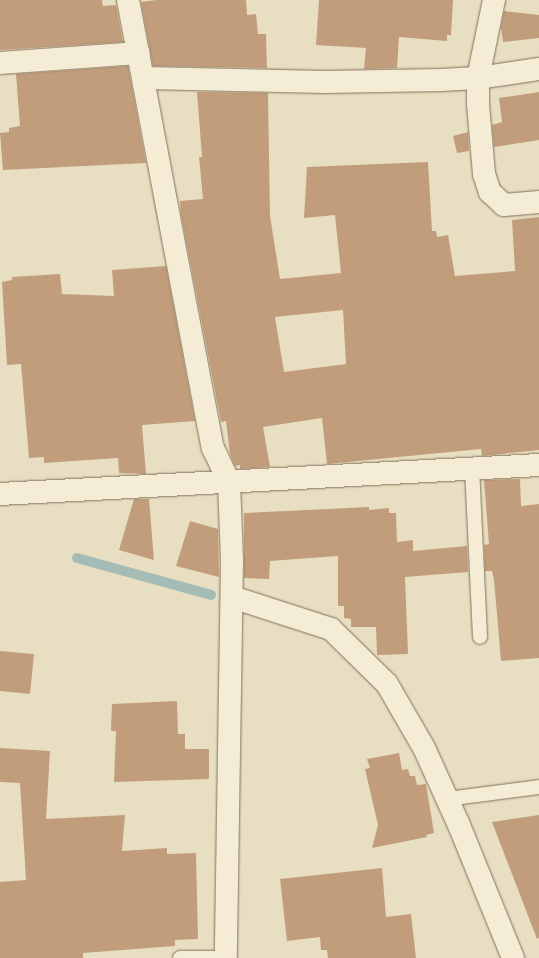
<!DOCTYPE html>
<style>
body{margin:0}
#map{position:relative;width:539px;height:958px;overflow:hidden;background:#e8dfc2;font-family:"Roboto Serif",serif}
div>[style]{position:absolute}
.stream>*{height:10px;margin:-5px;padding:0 5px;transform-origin:5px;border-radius:5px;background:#a4bbb6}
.building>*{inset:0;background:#c29d7c}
.roads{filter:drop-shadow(0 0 1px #80715b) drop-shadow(0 0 1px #80715b)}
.service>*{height:14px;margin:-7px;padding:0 7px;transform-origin:7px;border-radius:7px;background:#f4ecd4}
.minor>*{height:22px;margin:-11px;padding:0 11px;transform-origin:11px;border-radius:11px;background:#f4ecd4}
span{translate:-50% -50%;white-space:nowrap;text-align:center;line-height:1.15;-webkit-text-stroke:3px #f0e9d0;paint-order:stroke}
</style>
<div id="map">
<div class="stream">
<i style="left:77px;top:558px;width:139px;rotate:15.4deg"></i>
</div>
<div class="building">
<i style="clip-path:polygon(0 0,102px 0,103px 6px,116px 5px,123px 42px,0 50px)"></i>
<i style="clip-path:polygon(156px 0,246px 0,247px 15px,256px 14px,258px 34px,266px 34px,267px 68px,153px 66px,141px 2px)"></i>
<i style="clip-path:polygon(319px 0,453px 0,451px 35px,447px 35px,447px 41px,399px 37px,397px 68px,364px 69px,366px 48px,316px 45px)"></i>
<i style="clip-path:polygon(504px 11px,539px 15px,539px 38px,503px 42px,501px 27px)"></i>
<i style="clip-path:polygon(128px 66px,146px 163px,3px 170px,0 133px,9px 132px,9px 128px,20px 126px,16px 74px)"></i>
<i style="clip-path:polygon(evenodd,197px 92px,268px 93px,270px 216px,280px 279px,341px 273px,335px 215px,304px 218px,307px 167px,428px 162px,432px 231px,436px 231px,437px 237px,448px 235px,455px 276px,515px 271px,512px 220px,539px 217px,539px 450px,482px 456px,481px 449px,327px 464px,322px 418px,263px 427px,270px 467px,240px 469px,240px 465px,235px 466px,230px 454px,226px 421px,221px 422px,181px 214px,180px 201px,203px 199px,199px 157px,202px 157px,197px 92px,343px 310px,346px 364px,284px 372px,275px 317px,343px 310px)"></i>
<i style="clip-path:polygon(539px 92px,539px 140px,494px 147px,492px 125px,502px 122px,499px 98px)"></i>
<i style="clip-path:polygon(468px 132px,469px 151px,457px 153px,453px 136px)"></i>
<i style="clip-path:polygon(166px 266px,195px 421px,142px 425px,146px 474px,119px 473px,118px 458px,44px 463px,44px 457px,29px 458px,21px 364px,7px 365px,2px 282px,12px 280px,12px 277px,60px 274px,62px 294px,114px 296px,112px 270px)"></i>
<i style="clip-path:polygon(520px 479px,521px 506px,539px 504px,539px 658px,501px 661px,494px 580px,492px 571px,485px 571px,484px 545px,489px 544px,484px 480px)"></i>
<i style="clip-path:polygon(134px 499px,149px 499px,154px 560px,119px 550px)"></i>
<i style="clip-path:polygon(369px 507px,369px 510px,389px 508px,389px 513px,396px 513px,397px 542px,413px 540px,413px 551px,467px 546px,468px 572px,405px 577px,408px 654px,377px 655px,376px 627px,351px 627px,351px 619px,344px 618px,344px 606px,338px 606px,338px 556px,270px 561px,269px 579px,244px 578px,244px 513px)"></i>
<i style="clip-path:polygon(190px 521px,218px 529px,219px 577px,176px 566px)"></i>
<i style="clip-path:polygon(0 651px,34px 654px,30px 694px,0 691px)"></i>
<i style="clip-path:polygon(177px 701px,178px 734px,185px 734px,185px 749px,209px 749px,209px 779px,114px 782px,116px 731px,111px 731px,112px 704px)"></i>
<i style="clip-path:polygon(0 748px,50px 751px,46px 819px,125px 815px,122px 851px,167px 848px,167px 854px,196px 853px,198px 939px,175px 940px,175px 946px,83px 953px,83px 958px,0 958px,0 882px,26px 880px,20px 783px,0 782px)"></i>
<i style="clip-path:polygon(399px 753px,402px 770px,408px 769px,410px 776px,415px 776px,417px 785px,426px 784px,434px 833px,426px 835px,427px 837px,372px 848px,378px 825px,365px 769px,370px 768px,367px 759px)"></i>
<i style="clip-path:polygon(539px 815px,539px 938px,537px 939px,492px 822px)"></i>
<i style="clip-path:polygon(382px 868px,386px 917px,411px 914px,416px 958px,328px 958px,327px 950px,321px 950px,320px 937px,287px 941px,280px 879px)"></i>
</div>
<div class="roads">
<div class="service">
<i style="left:472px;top:467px;width:170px;rotate:87.3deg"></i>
<i style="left:447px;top:799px;width:93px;rotate:-7.4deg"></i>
<i style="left:180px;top:958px;width:46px"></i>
</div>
<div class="minor">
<i style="left:128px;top:0;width:456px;rotate:79.3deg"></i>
<i style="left:213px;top:448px;width:38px;rotate:65deg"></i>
<i style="left:229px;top:482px;width:79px;rotate:87.8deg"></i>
<i style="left:232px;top:561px;width:397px;rotate:90.9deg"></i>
<i style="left:494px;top:0;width:80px;rotate:101.6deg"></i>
<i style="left:478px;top:78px;width:26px;rotate:90deg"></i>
<i style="left:478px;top:104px;width:70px;rotate:85.1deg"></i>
<i style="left:484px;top:174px;width:19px;rotate:72deg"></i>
<i style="left:490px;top:192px;width:19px;rotate:43deg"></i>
<i style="left:504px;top:205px;width:35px;rotate:-5deg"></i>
<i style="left:0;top:63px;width:139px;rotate:-4.1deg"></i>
<i style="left:145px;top:78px;width:180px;rotate:1.3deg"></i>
<i style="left:325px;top:82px;width:116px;rotate:-1deg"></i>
<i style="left:441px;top:80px;width:37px;rotate:-3deg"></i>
<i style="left:478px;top:78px;width:62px;rotate:-8.4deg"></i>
<i style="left:0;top:494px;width:540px;rotate:-3.08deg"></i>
<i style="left:232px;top:597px;width:104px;rotate:17.9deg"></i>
<i style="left:331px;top:629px;width:78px;rotate:44.5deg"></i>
<i style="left:387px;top:684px;width:74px;rotate:60deg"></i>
<i style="left:424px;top:748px;width:85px;rotate:65.6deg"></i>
<i style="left:459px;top:825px;width:144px;rotate:67.9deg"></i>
</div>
</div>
</div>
